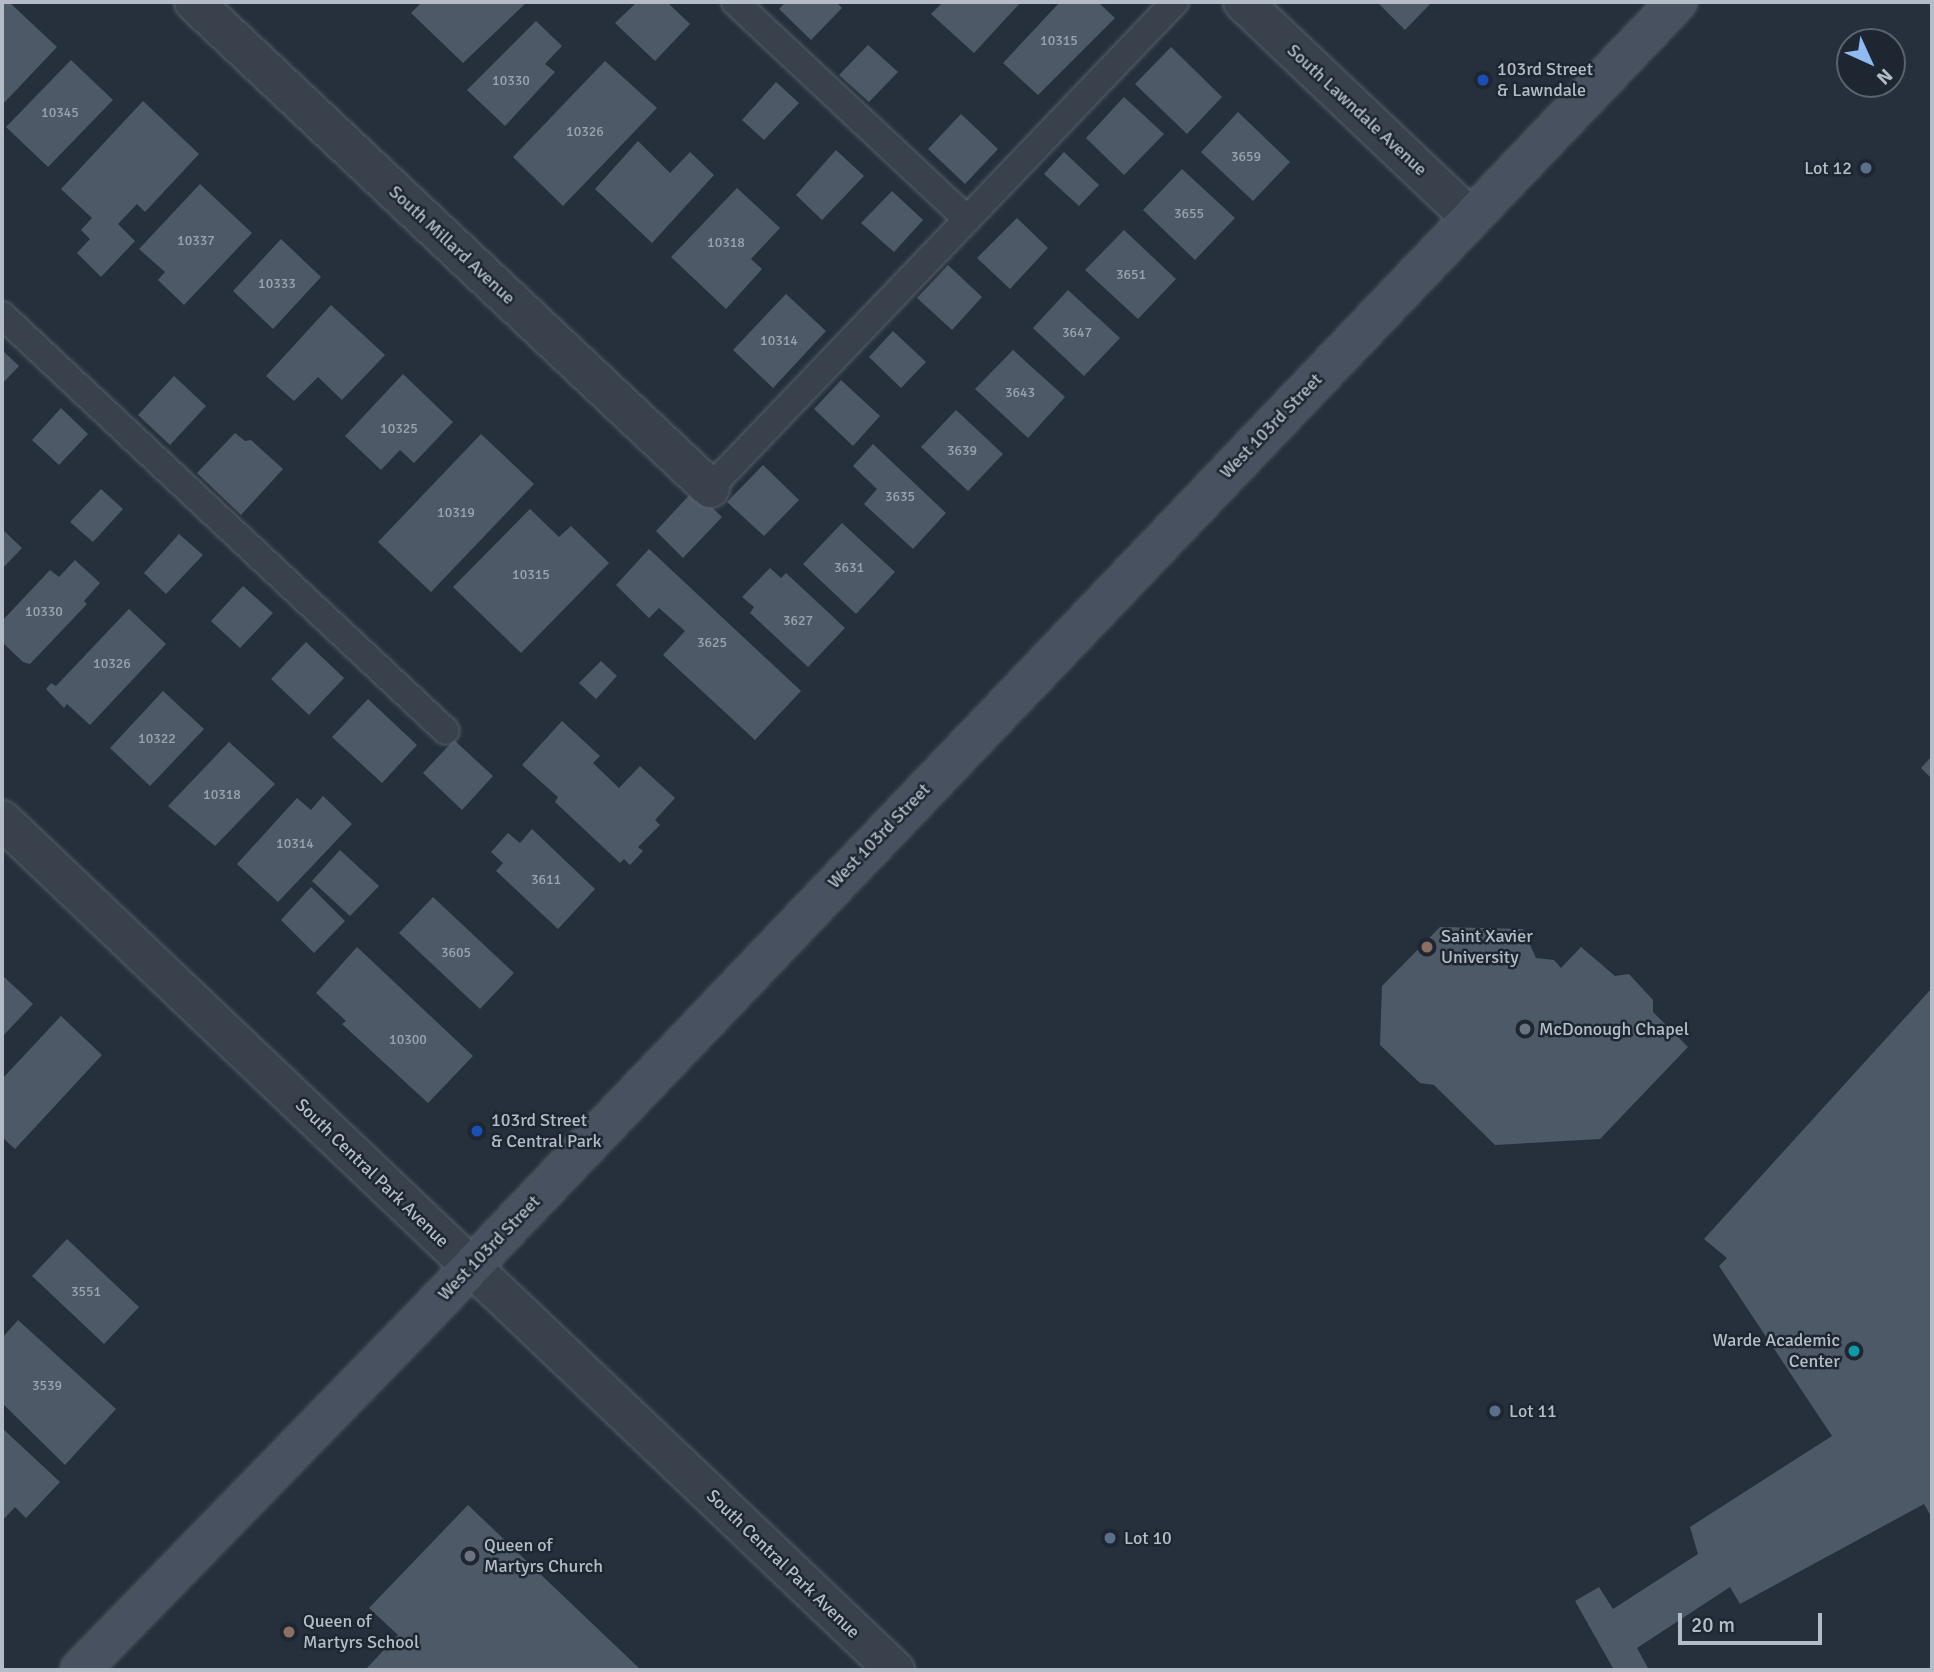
<!DOCTYPE html>
<style>
body{margin:0}
#map{position:relative;width:1934px;height:1672px;overflow:hidden;background:#25303c;font-family:Signika,sans-serif}
div>[style]{position:absolute}
.building>*{inset:0;background:#4e5967}
.roads{filter:drop-shadow(0 0 2px #57606a) drop-shadow(0 0 2px #57606a)}
.lane>*{height:26px;margin:-13px;padding:0 13px;transform-origin:13px;border-radius:13px;background:#39424c}
.street>*{height:38px;margin:-19px;padding:0 19px;transform-origin:19px;border-radius:19px;background:#39424c}
.secondary>*{height:38px;margin:-19px;padding:0 19px;transform-origin:19px;border-radius:19px;background:#47515f}
.dots>*{width:19px;height:19px;translate:-50% -50%;box-sizing:border-box;border:4px solid #1e2731;border-radius:50%}
span{translate:-50% -50%;white-space:nowrap;text-align:center;line-height:1.15;-webkit-text-stroke:5px #1e2731;paint-order:stroke}
.number-label{font-size:14px;color:#9aa4af}
.number-label span{-webkit-text-stroke-width:0}
.poi-label{font-size:18px;color:#b4bdc7}
.left{translate:0 -50%;text-align:left}
.right{translate:-100% -50%;text-align:right}
.street-label{font-size:18px;color:#b4bdc7}
.frame{position:absolute;inset:0;border:4px solid #b4bdc7;pointer-events:none}
.north{position:absolute;left:1836px;top:28px;width:70px;height:70px;box-sizing:border-box;background:#1e2731;border:2px solid #5a636d;border-radius:50%;rotate:135deg;font-size:19px;font-weight:700;line-height:28px;text-align:center;color:#b4bdc7}
.north::after{content:'';display:block;margin:auto;width:24px;height:32px;background:#8fbaf2;clip-path:polygon(50% 0,100% 100%,50% 72%,0 100%)}
.scale{position:absolute;left:1678px;top:1613px;width:144px;height:32px;box-sizing:border-box;border:4px solid #b4bdc7;border-top:0;padding-left:9px;font-size:21px;line-height:24px;white-space:nowrap;color:#b4bdc7;-webkit-text-stroke:5px #1e2731;paint-order:stroke}
</style>
<div id="map">
<div class="building">
<i style="clip-path:polygon(2px 2px,9px 2px,57px 47px,2px 105px)"></i>
<i style="clip-path:polygon(422px 2px,527px 2px,463px 63px,411px 13px)"></i>
<i style="clip-path:polygon(637px 2px,667px 2px,690px 24px,655px 61px,615px 23px)"></i>
<i style="clip-path:polygon(786px 2px,836px 2px,842px 8px,811px 40px,779px 9px)"></i>
<i style="clip-path:polygon(943px 2px,1021px 2px,974px 53px,931px 14px)"></i>
<i style="clip-path:polygon(1060px 2px,1098px 2px,1115px 18px,1038px 95px,1003px 63px)"></i>
<i style="clip-path:polygon(1377px 2px,1432px 2px,1405px 30px)"></i>
<i style="clip-path:polygon(536px 21px,562px 46px,545px 64px,555px 72px,505px 126px,467px 90px)"></i>
<i style="clip-path:polygon(868px 45px,898px 72px,869px 102px,839px 75px)"></i>
<i style="clip-path:polygon(1171px 47px,1222px 97px,1187px 134px,1135px 84px)"></i>
<i style="clip-path:polygon(71px 60px,113px 100px,48px 167px,6px 127px)"></i>
<i style="clip-path:polygon(605px 61px,657px 108px,563px 206px,513px 157px)"></i>
<i style="clip-path:polygon(776px 82px,799px 103px,764px 140px,742px 120px)"></i>
<i style="clip-path:polygon(1124px 97px,1164px 134px,1124px 175px,1086px 138px)"></i>
<i style="clip-path:polygon(143px 101px,199px 154px,145px 212px,137px 204px,118px 224px,135px 241px,101px 277px,77px 253px,90px 239px,81px 230px,92px 218px,61px 189px)"></i>
<i style="clip-path:polygon(1238px 112px,1290px 162px,1253px 201px,1201px 152px)"></i>
<i style="clip-path:polygon(961px 114px,998px 149px,965px 184px,928px 149px)"></i>
<i style="clip-path:polygon(638px 141px,670px 173px,690px 152px,714px 175px,652px 243px,595px 189px)"></i>
<i style="clip-path:polygon(836px 150px,864px 176px,822px 220px,796px 195px)"></i>
<i style="clip-path:polygon(1064px 152px,1099px 185px,1079px 206px,1044px 174px)"></i>
<i style="clip-path:polygon(1182px 169px,1235px 218px,1195px 260px,1143px 210px)"></i>
<i style="clip-path:polygon(200px 184px,252px 233px,184px 305px,158px 280px,165px 272px,139px 249px)"></i>
<i style="clip-path:polygon(737px 188px,780px 228px,751px 259px,762px 269px,726px 309px,671px 257px)"></i>
<i style="clip-path:polygon(892px 191px,923px 220px,894px 252px,861px 223px)"></i>
<i style="clip-path:polygon(1017px 218px,1048px 248px,1010px 289px,977px 258px)"></i>
<i style="clip-path:polygon(1124px 230px,1176px 279px,1138px 319px,1085px 270px)"></i>
<i style="clip-path:polygon(281px 239px,321px 277px,273px 329px,233px 291px)"></i>
<i style="clip-path:polygon(948px 265px,982px 297px,952px 330px,917px 298px)"></i>
<i style="clip-path:polygon(1068px 290px,1120px 338px,1084px 376px,1033px 328px)"></i>
<i style="clip-path:polygon(786px 294px,826px 331px,773px 388px,733px 350px)"></i>
<i style="clip-path:polygon(331px 305px,385px 355px,342px 400px,318px 377px,294px 401px,266px 376px)"></i>
<i style="clip-path:polygon(893px 331px,926px 362px,901px 388px,869px 357px)"></i>
<i style="clip-path:polygon(2px 350px,19px 366px,2px 384px)"></i>
<i style="clip-path:polygon(1013px 350px,1065px 397px,1028px 438px,975px 389px)"></i>
<i style="clip-path:polygon(403px 374px,453px 422px,414px 463px,400px 450px,381px 470px,345px 436px)"></i>
<i style="clip-path:polygon(174px 376px,206px 406px,170px 445px,138px 415px)"></i>
<i style="clip-path:polygon(841px 380px,880px 416px,853px 446px,814px 409px)"></i>
<i style="clip-path:polygon(61px 408px,88px 434px,59px 465px,32px 440px)"></i>
<i style="clip-path:polygon(956px 410px,1003px 454px,968px 491px,921px 447px)"></i>
<i style="clip-path:polygon(235px 433px,245px 441px,251px 440px,283px 469px,241px 515px,197px 473px)"></i>
<i style="clip-path:polygon(481px 434px,534px 484px,431px 592px,378px 542px)"></i>
<i style="clip-path:polygon(873px 444px,946px 513px,913px 549px,864px 504px,877px 489px,853px 466px)"></i>
<i style="clip-path:polygon(763px 465px,799px 500px,764px 536px,727px 502px)"></i>
<i style="clip-path:polygon(101px 489px,123px 509px,93px 542px,70px 522px)"></i>
<i style="clip-path:polygon(694px 490px,722px 517px,683px 558px,656px 531px)"></i>
<i style="clip-path:polygon(530px 509px,559px 537px,571px 526px,609px 563px,521px 653px,453px 587px)"></i>
<i style="clip-path:polygon(842px 523px,895px 572px,856px 614px,803px 564px)"></i>
<i style="clip-path:polygon(2px 529px,22px 548px,2px 569px)"></i>
<i style="clip-path:polygon(179px 534px,203px 555px,166px 594px,144px 573px)"></i>
<i style="clip-path:polygon(649px 549px,801px 691px,755px 740px,663px 655px,685px 631px,659px 608px,649px 618px,616px 585px)"></i>
<i style="clip-path:polygon(75px 560px,100px 583px,84px 601px,87px 604px,30px 664px,23px 662px,2px 642px,2px 621px,50px 570px,59px 577px)"></i>
<i style="clip-path:polygon(770px 568px,781px 578px,786px 573px,845px 628px,808px 667px,750px 613px,754px 607px,742px 597px)"></i>
<i style="clip-path:polygon(243px 586px,273px 613px,240px 648px,211px 621px)"></i>
<i style="clip-path:polygon(129px 609px,166px 644px,90px 725px,67px 704px,64px 708px,46px 689px,51px 683px,56px 686px)"></i>
<i style="clip-path:polygon(306px 642px,344px 678px,309px 715px,271px 679px)"></i>
<i style="clip-path:polygon(601px 661px,617px 676px,596px 699px,579px 683px)"></i>
<i style="clip-path:polygon(163px 691px,204px 729px,150px 786px,110px 748px)"></i>
<i style="clip-path:polygon(368px 699px,417px 745px,382px 783px,332px 737px)"></i>
<i style="clip-path:polygon(562px 721px,600px 756px,593px 763px,619px 788px,640px 766px,675px 798px,655px 820px,660px 825px,638px 847px,643px 851px,630px 865px,624px 859px,620px 863px,555px 802px,558px 797px,522px 765px)"></i>
<i style="clip-path:polygon(454px 740px,493px 776px,462px 810px,423px 773px)"></i>
<i style="clip-path:polygon(229px 742px,275px 784px,215px 846px,168px 806px)"></i>
<i style="clip-path:polygon(1932px 756px,1932px 779px,1921px 768px)"></i>
<i style="clip-path:polygon(323px 796px,352px 824px,278px 902px,237px 864px,297px 798px,311px 810px)"></i>
<i style="clip-path:polygon(532px 829px,595px 889px,558px 929px,496px 871px,503px 863px,491px 852px,508px 833px,520px 843px)"></i>
<i style="clip-path:polygon(340px 850px,379px 886px,350px 916px,312px 881px)"></i>
<i style="clip-path:polygon(311px 887px,345px 921px,314px 953px,281px 920px)"></i>
<i style="clip-path:polygon(433px 897px,514px 973px,480px 1009px,399px 933px)"></i>
<i style="clip-path:polygon(1440px 927px,1523px 929px,1536px 958px,1554px 960px,1561px 968px,1581px 947px,1615px 976px,1629px 974px,1653px 1000px,1653px 1012px,1688px 1047px,1600px 1139px,1495px 1145px,1434px 1085px,1420px 1083px,1380px 1045px,1382px 986px)"></i>
<i style="clip-path:polygon(357px 947px,473px 1056px,428px 1103px,342px 1024px,346px 1021px,316px 993px)"></i>
<i style="clip-path:polygon(2px 975px,33px 1004px,2px 1037px)"></i>
<i style="clip-path:polygon(1932px 988px,1932px 1518px,1924px 1504px,1740px 1604px,1730px 1587px,1637px 1648px,1649px 1670px,1614px 1670px,1575px 1601px,1599px 1587px,1613px 1609px,1698px 1554px,1690px 1527px,1832px 1436px,1719px 1266px,1727px 1258px,1704px 1239px)"></i>
<i style="clip-path:polygon(61px 1016px,102px 1055px,15px 1149px,2px 1137px,2px 1079px)"></i>
<i style="clip-path:polygon(67px 1239px,139px 1307px,104px 1344px,32px 1276px)"></i>
<i style="clip-path:polygon(18px 1320px,116px 1409px,65px 1465px,2px 1403px,2px 1338px)"></i>
<i style="clip-path:polygon(2px 1428px,60px 1482px,26px 1518px,15px 1507px,2px 1521px)"></i>
<i style="clip-path:polygon(468px 1505px,641px 1670px,365px 1670px,398px 1635px,369px 1608px)"></i>
</div>
<div class="roads">
<div class="lane">
<i style="left:735px;top:2px;width:318px;rotate:43.1deg"></i>
<i style="left:2px;top:315px;width:608px;rotate:43.14deg"></i>
<i style="left:710px;top:488px;width:673px;rotate:-46.27deg"></i>
</div>
<div class="street">
<i style="left:194px;top:2px;width:709px;rotate:43.29deg"></i>
<i style="left:1243px;top:2px;width:314px;rotate:43.5deg"></i>
<i style="left:2px;top:820px;width:1233px;rotate:43.59deg"></i>
</div>
<div class="secondary">
<i style="left:80px;top:1670px;width:504px;rotate:-45.8deg"></i>
<i style="left:431px;top:1309px;width:1806px;rotate:-46.37deg"></i>
</div>
</div>
<div class="dots">
<i style="left:1483px;top:80px;background:#1a4fb4"></i>
<i style="left:1866px;top:168px;background:#5c6f8a"></i>
<i style="left:1427px;top:947px;background:#8d6e63"></i>
<i style="left:1525px;top:1029px;background:#6b7280"></i>
<i style="left:477px;top:1131px;background:#1a4fb4"></i>
<i style="left:1854px;top:1351px;background:#0f9aa8"></i>
<i style="left:1495px;top:1411px;background:#5c6f8a"></i>
<i style="left:1110px;top:1538px;background:#5c6f8a"></i>
<i style="left:470px;top:1556px;background:#6b7280"></i>
<i style="left:289px;top:1632px;background:#8d6e63"></i>
</div>
<div class="number-label">
<span style="left:1059px;top:41px">10315</span>
<span style="left:511px;top:81px">10330</span>
<span style="left:60px;top:113px">10345</span>
<span style="left:585px;top:132px">10326</span>
<span style="left:1246px;top:157px">3659</span>
<span style="left:1189px;top:214px">3655</span>
<span style="left:196px;top:241px">10337</span>
<span style="left:726px;top:243px">10318</span>
<span style="left:1131px;top:275px">3651</span>
<span style="left:277px;top:284px">10333</span>
<span style="left:1077px;top:333px">3647</span>
<span style="left:779px;top:341px">10314</span>
<span style="left:1020px;top:393px">3643</span>
<span style="left:399px;top:429px">10325</span>
<span style="left:962px;top:451px">3639</span>
<span style="left:900px;top:497px">3635</span>
<span style="left:456px;top:513px">10319</span>
<span style="left:849px;top:568px">3631</span>
<span style="left:531px;top:575px">10315</span>
<span style="left:44px;top:612px">10330</span>
<span style="left:798px;top:621px">3627</span>
<span style="left:712px;top:643px">3625</span>
<span style="left:112px;top:664px">10326</span>
<span style="left:157px;top:739px">10322</span>
<span style="left:222px;top:795px">10318</span>
<span style="left:295px;top:844px">10314</span>
<span style="left:546px;top:880px">3611</span>
<span style="left:456px;top:953px">3605</span>
<span style="left:408px;top:1040px">10300</span>
<span style="left:86px;top:1292px">3551</span>
<span style="left:47px;top:1386px">3539</span>
</div>
<div class="poi-label">
<span class="left" style="left:1497px;top:80px">103rd Street<br>&amp; Lawndale</span>
<span class="right" style="left:1852px;top:168px">Lot 12</span>
<span class="left" style="left:1441px;top:947px">Saint Xavier<br>University</span>
<span class="left" style="left:1539px;top:1029px">McDonough Chapel</span>
<span class="left" style="left:491px;top:1131px">103rd Street<br>&amp; Central Park</span>
<span class="right" style="left:1840px;top:1351px">Warde Academic<br>Center</span>
<span class="left" style="left:1509px;top:1411px">Lot 11</span>
<span class="left" style="left:1124px;top:1538px">Lot 10</span>
<span class="left" style="left:484px;top:1556px">Queen of<br>Martyrs Church</span>
<span class="left" style="left:303px;top:1632px">Queen of<br>Martyrs School</span>
</div>
<div class="street-label">
<span style="left:1357px;top:110px;rotate:43deg">South Lawndale Avenue</span>
<span style="left:452px;top:245px;rotate:43deg">South Millard Avenue</span>
<span style="left:1271px;top:426px;rotate:-46deg">West 103rd Street</span>
<span style="left:879px;top:836px;rotate:-46deg">West 103rd Street</span>
<span style="left:372px;top:1173px;rotate:44deg">South Central Park Avenue</span>
<span style="left:489px;top:1248px;rotate:-46deg">West 103rd Street</span>
<span style="left:783px;top:1564px;rotate:44deg">South Central Park Avenue</span>
</div>
<div class="frame"></div>
<div class="north">N</div>
<div class="scale">20 m</div>
</div>
